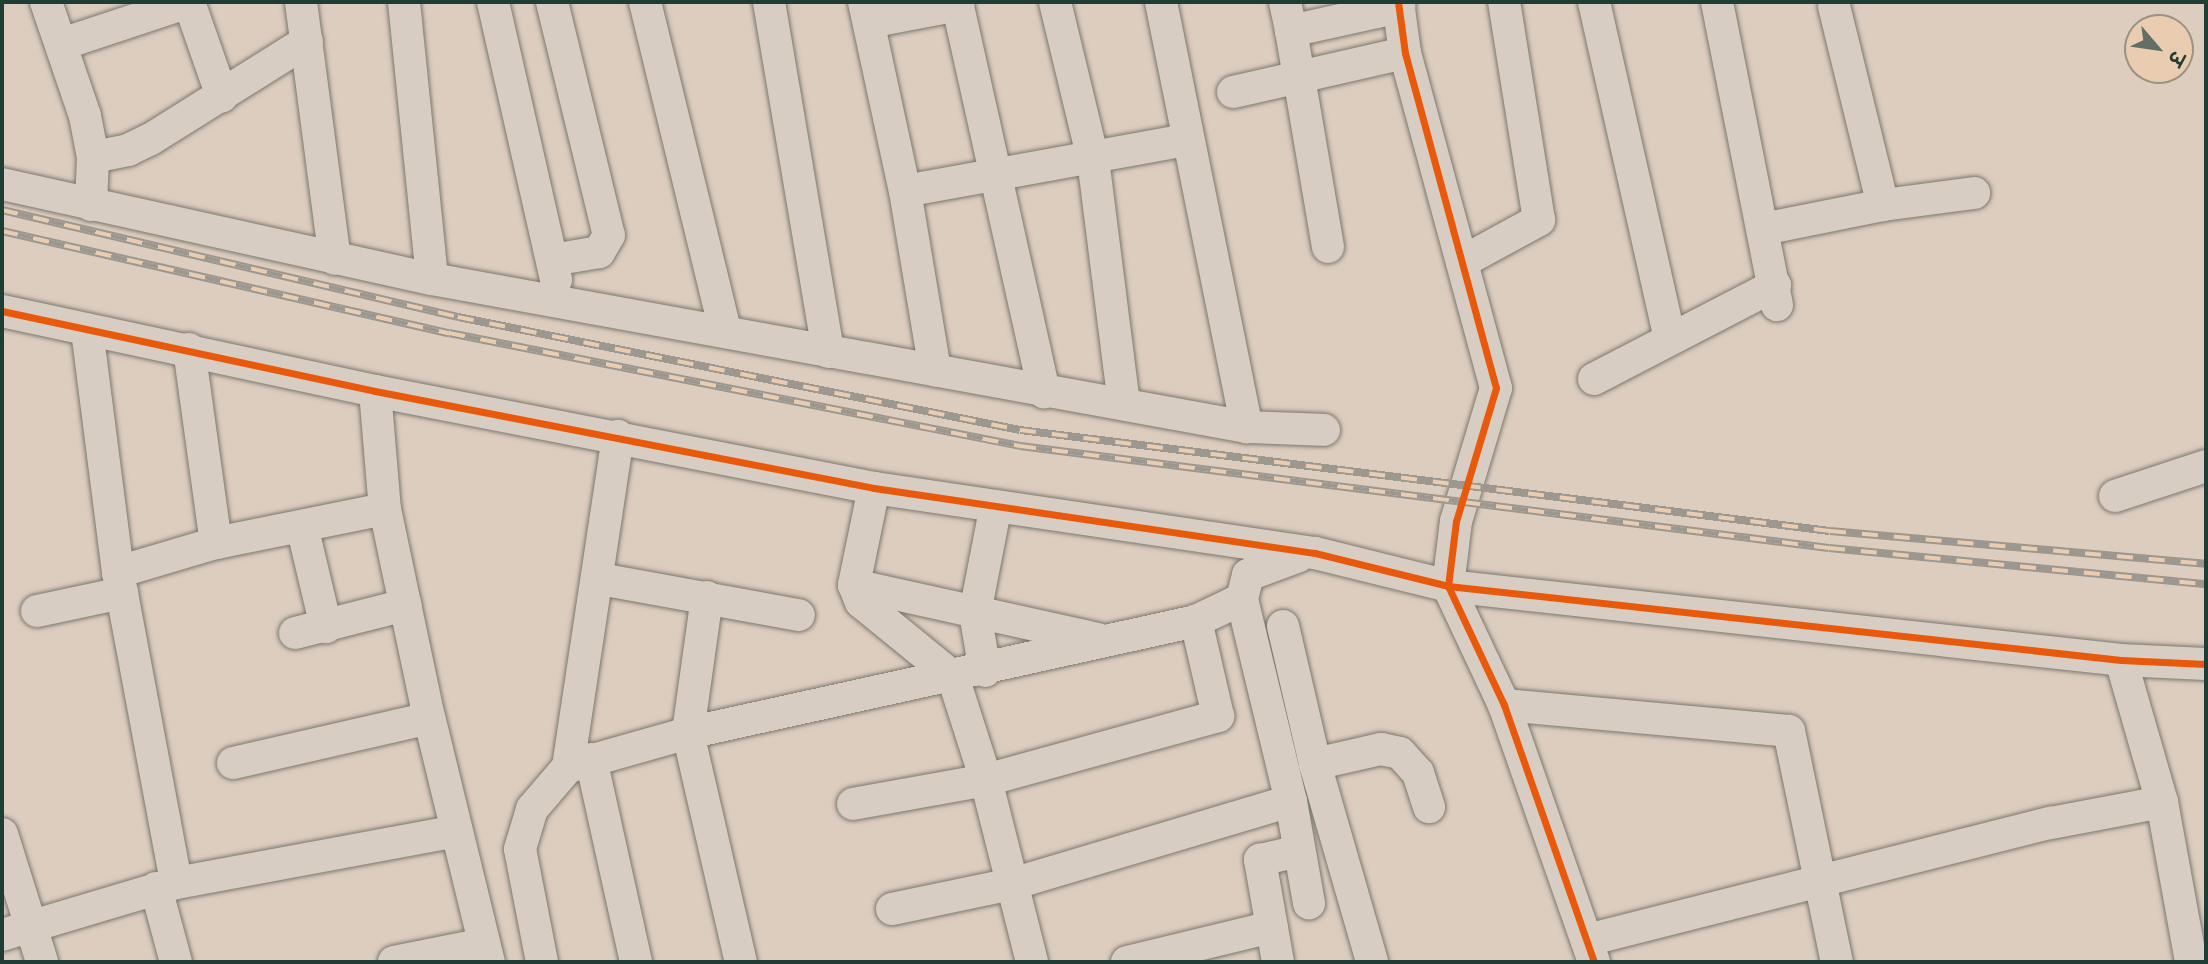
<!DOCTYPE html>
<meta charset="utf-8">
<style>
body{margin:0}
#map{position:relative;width:2208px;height:964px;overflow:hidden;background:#ddcdbe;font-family:Caveat,"Playpen Sans Deva",sans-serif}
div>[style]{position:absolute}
.roads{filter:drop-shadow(0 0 2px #7a7870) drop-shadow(0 0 2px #7a7870)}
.minor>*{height:32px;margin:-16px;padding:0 16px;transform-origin:16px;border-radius:16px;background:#d8cdc3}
.rail>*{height:8px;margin-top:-4px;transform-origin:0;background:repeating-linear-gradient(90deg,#eacdb1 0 16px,#9c978f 0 32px);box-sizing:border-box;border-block:2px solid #9c978f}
.cycleway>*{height:7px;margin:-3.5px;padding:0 3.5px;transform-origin:3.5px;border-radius:3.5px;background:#e8590c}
span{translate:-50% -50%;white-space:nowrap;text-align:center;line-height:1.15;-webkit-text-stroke:7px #eacdb1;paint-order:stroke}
.frame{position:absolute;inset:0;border:4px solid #1f3d34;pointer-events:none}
.north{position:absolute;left:2124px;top:14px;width:70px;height:70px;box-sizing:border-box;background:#eacdb1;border:2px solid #99937f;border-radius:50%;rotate:119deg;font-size:19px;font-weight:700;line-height:28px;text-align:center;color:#1f3d34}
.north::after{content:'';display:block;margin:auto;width:24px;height:32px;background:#626f64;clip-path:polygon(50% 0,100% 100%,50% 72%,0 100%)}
</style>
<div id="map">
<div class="roads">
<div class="minor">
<i style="left:46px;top:2px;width:120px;rotate:71.1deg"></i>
<i style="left:85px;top:116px;width:42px;rotate:79deg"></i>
<i style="left:93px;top:157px;width:48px;rotate:92.4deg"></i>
<i style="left:189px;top:2px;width:100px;rotate:70.7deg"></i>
<i style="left:301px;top:2px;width:259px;rotate:82.5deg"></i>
<i style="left:404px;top:2px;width:278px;rotate:84.2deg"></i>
<i style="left:493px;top:2px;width:285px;rotate:77.2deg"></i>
<i style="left:552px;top:2px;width:240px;rotate:76.3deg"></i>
<i style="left:609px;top:235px;width:20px;rotate:120deg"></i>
<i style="left:599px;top:252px;width:47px;rotate:170.1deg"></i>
<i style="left:645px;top:2px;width:338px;rotate:76.3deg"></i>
<i style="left:769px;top:2px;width:355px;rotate:80.4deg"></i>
<i style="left:864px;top:2px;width:193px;rotate:77.8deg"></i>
<i style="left:905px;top:191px;width:182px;rotate:80.5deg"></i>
<i style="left:957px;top:2px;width:400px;rotate:77.4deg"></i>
<i style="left:1055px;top:2px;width:162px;rotate:76.4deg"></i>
<i style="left:1093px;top:159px;width:247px;rotate:82.8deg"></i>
<i style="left:1161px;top:2px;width:434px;rotate:78.6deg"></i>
<i style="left:1285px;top:2px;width:30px;rotate:78deg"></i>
<i style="left:1398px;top:2px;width:51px;rotate:82.2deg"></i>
<i style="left:1405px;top:53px;width:347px;rotate:74.8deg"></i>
<i style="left:1496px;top:388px;width:139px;rotate:106.7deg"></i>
<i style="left:1456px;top:521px;width:65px;rotate:97deg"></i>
<i style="left:1448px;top:586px;width:132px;rotate:64.8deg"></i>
<i style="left:1504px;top:705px;width:272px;rotate:70.7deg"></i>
<i style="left:1594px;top:2px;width:345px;rotate:77.3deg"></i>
<i style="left:1717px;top:2px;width:309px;rotate:78.8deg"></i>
<i style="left:1834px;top:6px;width:205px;rotate:76.2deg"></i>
<i style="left:869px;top:22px;width:91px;rotate:-10.8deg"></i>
<i style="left:62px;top:44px;width:134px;rotate:-18.3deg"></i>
<i style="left:1233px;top:92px;width:176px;rotate:-12.8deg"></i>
<i style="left:93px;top:157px;width:36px;rotate:-11deg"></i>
<i style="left:128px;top:150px;width:25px;rotate:-26deg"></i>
<i style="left:151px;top:139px;width:184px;rotate:-32.1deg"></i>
<i style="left:2px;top:184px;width:440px;rotate:12.5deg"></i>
<i style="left:432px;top:279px;width:828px;rotate:10.29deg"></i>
<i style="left:1247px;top:427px;width:77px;rotate:2.2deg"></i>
<i style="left:905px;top:191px;width:287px;rotate:-10.3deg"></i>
<i style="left:1763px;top:229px;width:122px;rotate:-11.3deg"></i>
<i style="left:1883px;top:205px;width:92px;rotate:-7.5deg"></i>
<i style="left:1328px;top:247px;width:219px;rotate:-99.7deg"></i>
<i style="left:1291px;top:31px;width:111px;rotate:-12.5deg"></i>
<i style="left:1462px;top:262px;width:88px;rotate:-28.6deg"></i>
<i style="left:1539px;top:220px;width:221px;rotate:-99.1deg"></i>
<i style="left:2px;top:311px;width:381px;rotate:12.1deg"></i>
<i style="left:375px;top:391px;width:508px;rotate:11deg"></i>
<i style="left:874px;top:488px;width:446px;rotate:8.4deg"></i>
<i style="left:1315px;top:553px;width:137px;rotate:13.9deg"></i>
<i style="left:1448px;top:586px;width:677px;rotate:6.27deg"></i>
<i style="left:2121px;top:660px;width:85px;rotate:2.7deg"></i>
<i style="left:87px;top:330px;width:244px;rotate:82.7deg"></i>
<i style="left:118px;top:572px;width:316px;rotate:79.4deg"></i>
<i style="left:189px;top:349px;width:196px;rotate:82.1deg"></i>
<i style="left:1594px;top:379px;width:204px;rotate:-27.4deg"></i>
<i style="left:375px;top:391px;width:118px;rotate:85.2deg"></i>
<i style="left:385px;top:509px;width:199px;rotate:78.1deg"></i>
<i style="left:426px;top:704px;width:266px;rotate:76.3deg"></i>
<i style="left:874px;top:488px;width:99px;rotate:101.7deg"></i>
<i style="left:854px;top:585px;width:18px;rotate:68deg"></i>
<i style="left:861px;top:602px;width:119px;rotate:39.2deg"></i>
<i style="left:953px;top:677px;width:108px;rotate:72.2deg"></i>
<i style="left:986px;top:780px;width:188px;rotate:75.8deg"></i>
<i style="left:2115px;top:496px;width:96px;rotate:-18.2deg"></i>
<i style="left:302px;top:526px;width:104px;rotate:76.6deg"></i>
<i style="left:118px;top:572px;width:102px;rotate:-16.5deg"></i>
<i style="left:216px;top:543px;width:172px;rotate:-11.4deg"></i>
<i style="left:600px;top:579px;width:202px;rotate:10.3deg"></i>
<i style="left:854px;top:585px;width:250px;rotate:12.5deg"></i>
<i style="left:707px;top:597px;width:137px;rotate:98deg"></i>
<i style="left:688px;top:733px;width:235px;rotate:77deg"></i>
<i style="left:1242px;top:599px;width:208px;rotate:76.4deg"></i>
<i style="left:1291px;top:801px;width:104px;rotate:80deg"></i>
<i style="left:37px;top:611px;width:87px;rotate:-12deg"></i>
<i style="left:1283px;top:626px;width:142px;rotate:76.9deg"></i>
<i style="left:1315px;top:764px;width:206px;rotate:73.9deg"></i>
<i style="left:295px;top:633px;width:114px;rotate:-14.2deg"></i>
<i style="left:2121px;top:660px;width:148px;rotate:73.9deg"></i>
<i style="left:2162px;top:802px;width:163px;rotate:79.7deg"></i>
<i style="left:985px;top:671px;width:59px;rotate:-99.8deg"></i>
<i style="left:975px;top:613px;width:105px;rotate:-79deg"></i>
<i style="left:1504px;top:705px;width:286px;rotate:5.2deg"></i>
<i style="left:1789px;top:731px;width:236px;rotate:78.3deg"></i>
<i style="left:591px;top:759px;width:208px;rotate:77.5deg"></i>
<i style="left:233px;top:763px;width:201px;rotate:-12.9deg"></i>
<i style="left:1315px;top:764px;width:68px;rotate:-12.8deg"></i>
<i style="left:1381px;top:749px;width:19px;rotate:12deg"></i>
<i style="left:1400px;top:753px;width:27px;rotate:48deg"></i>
<i style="left:1418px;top:773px;width:36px;rotate:72deg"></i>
<i style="left:568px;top:767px;width:335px;rotate:-81.4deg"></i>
<i style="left:853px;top:804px;width:135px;rotate:-10.2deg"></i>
<i style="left:986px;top:780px;width:241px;rotate:-15.4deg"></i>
<i style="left:1218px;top:716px;width:98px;rotate:-103deg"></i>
<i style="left:2px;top:834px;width:134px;rotate:72.6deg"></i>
<i style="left:156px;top:888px;width:77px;rotate:74.9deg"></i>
<i style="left:892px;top:909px;width:123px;rotate:-11.8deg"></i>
<i style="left:1012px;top:884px;width:291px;rotate:-16.6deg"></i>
<i style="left:2px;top:935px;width:182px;rotate:-16.6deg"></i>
<i style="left:176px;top:883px;width:285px;rotate:-10.5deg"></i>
<i style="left:1587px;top:940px;width:479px;rotate:-14.2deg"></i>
<i style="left:2051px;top:823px;width:113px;rotate:-10.7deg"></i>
<i style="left:394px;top:962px;width:92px;rotate:-11.3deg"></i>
<i style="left:542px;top:962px;width:115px;rotate:-101deg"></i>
<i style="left:520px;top:849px;width:42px;rotate:-73.3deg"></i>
<i style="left:532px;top:809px;width:55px;rotate:-49.4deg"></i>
<i style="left:568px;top:767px;width:125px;rotate:-15.8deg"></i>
<i style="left:688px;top:733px;width:520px;rotate:-12.43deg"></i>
<i style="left:1196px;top:621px;width:51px;rotate:-25.6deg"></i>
<i style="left:1242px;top:599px;width:25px;rotate:-76deg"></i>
<i style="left:1248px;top:575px;width:54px;rotate:-20.4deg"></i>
<i style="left:1127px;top:962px;width:149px;rotate:-13.6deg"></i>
<i style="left:1278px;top:962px;width:104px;rotate:-100deg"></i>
<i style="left:1260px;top:860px;width:39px;rotate:-13deg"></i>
</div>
</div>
<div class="rail">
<i style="left:2px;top:210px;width:468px;rotate:13.2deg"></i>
<i style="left:458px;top:317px;width:573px;rotate:11.37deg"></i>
<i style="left:1020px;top:430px;width:816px;rotate:7.11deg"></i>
<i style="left:1830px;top:531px;width:377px;rotate:5deg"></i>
<i style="left:2px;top:231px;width:458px;rotate:12.9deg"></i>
<i style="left:449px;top:333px;width:582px;rotate:11.19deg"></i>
<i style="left:1020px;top:446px;width:815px;rotate:7.19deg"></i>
<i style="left:1829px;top:548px;width:379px;rotate:5.5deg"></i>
</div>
<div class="cycleway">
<i style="left:1398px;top:2px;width:51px;rotate:82.2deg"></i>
<i style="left:1405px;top:53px;width:347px;rotate:74.8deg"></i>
<i style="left:1496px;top:388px;width:139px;rotate:106.7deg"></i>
<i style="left:1456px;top:521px;width:65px;rotate:97deg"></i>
<i style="left:1448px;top:586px;width:132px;rotate:64.8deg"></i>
<i style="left:1504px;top:705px;width:272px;rotate:70.7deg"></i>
<i style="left:2px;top:311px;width:381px;rotate:12.1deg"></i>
<i style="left:375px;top:391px;width:508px;rotate:11deg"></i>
<i style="left:874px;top:488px;width:446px;rotate:8.4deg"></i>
<i style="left:1315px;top:553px;width:137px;rotate:13.9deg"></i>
<i style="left:1448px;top:586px;width:677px;rotate:6.27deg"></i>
<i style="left:2121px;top:660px;width:85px;rotate:2.7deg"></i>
</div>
<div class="frame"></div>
<div class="north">उ</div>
</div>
